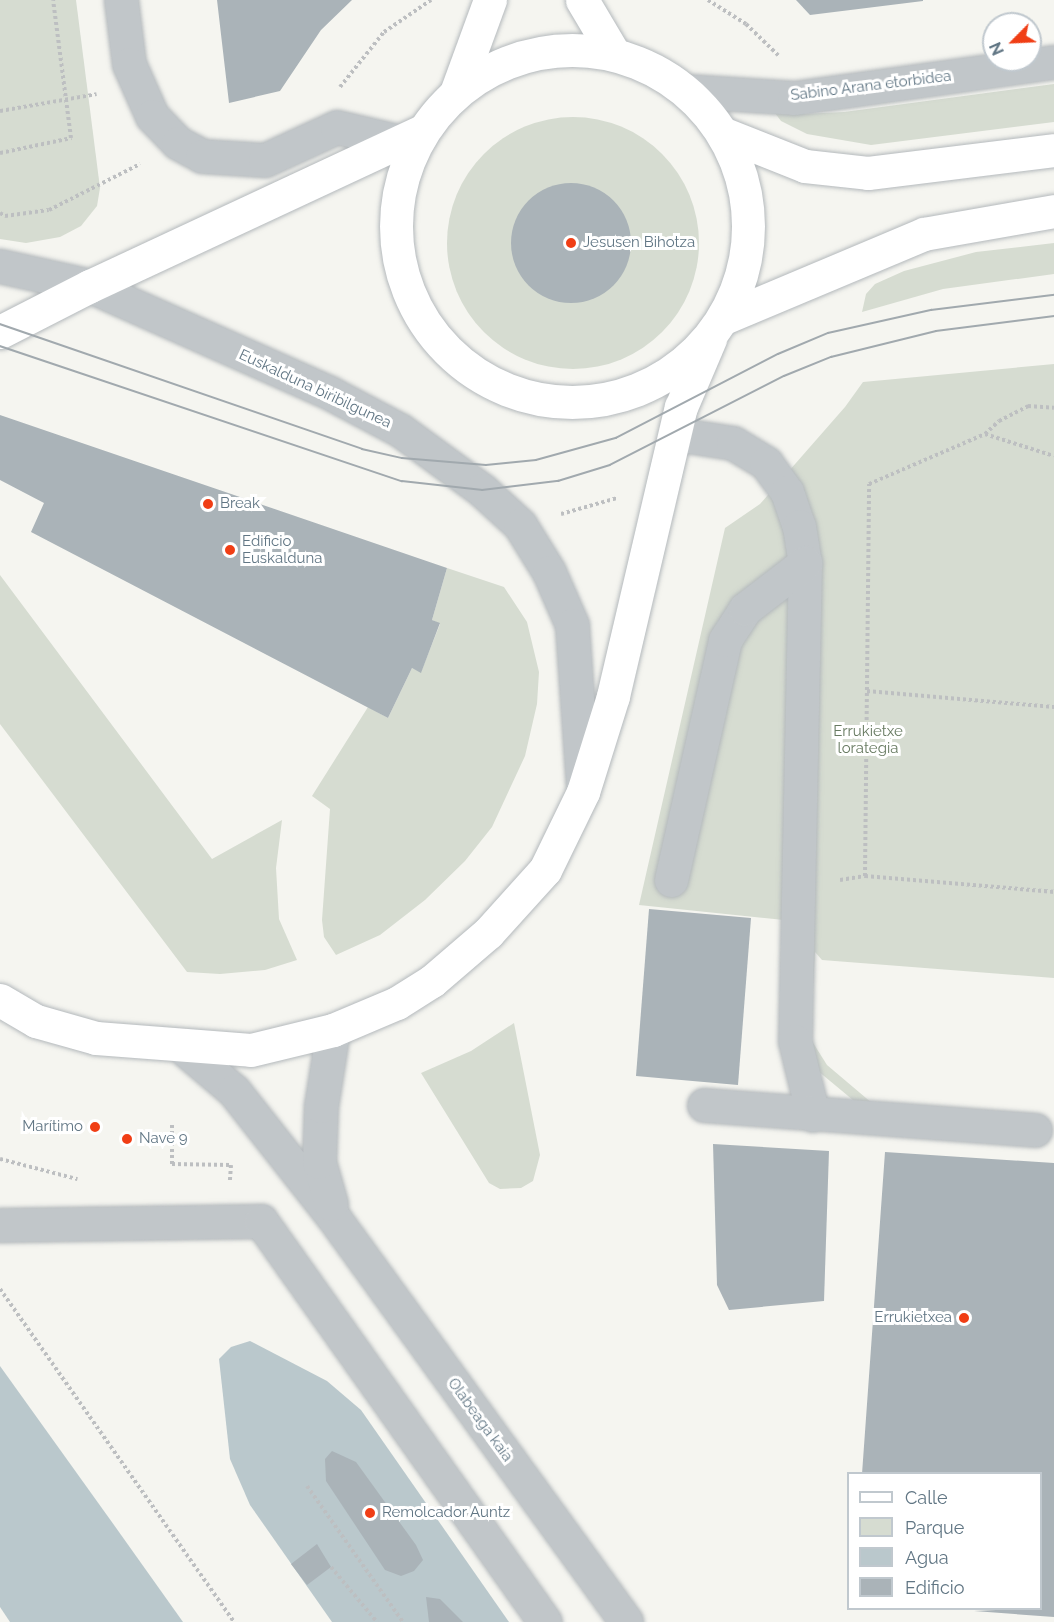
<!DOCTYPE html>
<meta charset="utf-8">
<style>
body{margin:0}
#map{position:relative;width:1054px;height:1622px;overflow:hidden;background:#f5f5f0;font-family:Raleway,sans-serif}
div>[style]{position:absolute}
.green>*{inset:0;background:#d6dcd1}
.round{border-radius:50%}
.water>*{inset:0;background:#bac8cc}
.building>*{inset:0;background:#aab3b8}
.path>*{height:4px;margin-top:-2px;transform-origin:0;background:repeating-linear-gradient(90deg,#bdbfc1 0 3px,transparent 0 6px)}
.roads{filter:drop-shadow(0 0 2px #b4b9bc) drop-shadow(0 0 2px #b4b9bc)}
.minor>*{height:33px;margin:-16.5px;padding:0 16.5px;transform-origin:16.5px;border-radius:16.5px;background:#c1c6c9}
.major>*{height:33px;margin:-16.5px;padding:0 16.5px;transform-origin:16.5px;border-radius:16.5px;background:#fff}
.major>.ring{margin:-16.5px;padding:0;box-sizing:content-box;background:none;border:33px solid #fff;border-radius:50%}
.tram>*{height:1.5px;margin:-0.75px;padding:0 0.75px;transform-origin:0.75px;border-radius:0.75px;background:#a1a9ae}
.dots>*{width:16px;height:16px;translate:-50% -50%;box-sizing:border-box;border:3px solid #fff;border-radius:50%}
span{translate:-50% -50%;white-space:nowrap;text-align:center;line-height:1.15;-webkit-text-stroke:6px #fff;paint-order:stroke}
.street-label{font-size:15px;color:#617684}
.poi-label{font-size:15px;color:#617684}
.left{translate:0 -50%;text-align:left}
.right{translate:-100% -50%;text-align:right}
.park-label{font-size:15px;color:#677a61}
.legend{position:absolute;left:847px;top:1472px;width:195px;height:138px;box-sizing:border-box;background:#fff;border:2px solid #c0c8ce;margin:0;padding:8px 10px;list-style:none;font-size:18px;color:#617684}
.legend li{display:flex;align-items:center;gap:12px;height:30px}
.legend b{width:30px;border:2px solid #c0c8ce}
.north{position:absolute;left:982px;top:12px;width:60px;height:60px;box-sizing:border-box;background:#fff;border:2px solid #c0c8ce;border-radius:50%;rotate:246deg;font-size:16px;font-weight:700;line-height:24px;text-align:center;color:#617684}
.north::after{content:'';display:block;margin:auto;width:21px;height:27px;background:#f03e15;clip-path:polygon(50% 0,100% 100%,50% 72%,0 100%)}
</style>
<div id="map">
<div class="green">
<i style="clip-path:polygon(0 0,76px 0,100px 188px,97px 206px,81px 226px,60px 237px,26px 243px,0 239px)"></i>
<i style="clip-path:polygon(1054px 84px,1054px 122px,871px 145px,807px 134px,781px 121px,772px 109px,802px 114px,844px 112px)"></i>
<i class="round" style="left:447px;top:117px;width:252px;height:252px"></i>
<i style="clip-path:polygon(1054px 243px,1054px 274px,943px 289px,862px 312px,866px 294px,875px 284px,904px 271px,976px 252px)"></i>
<i style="clip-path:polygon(1054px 364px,1054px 978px,822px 960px,815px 952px,810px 1038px,827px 1065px,879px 1109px,871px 1115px,812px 1066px,803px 1047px,813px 923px,639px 905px,725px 528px,760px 504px,845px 407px,863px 382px)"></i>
<i style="clip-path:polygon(447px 568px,504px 587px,527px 622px,539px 672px,537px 704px,525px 756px,492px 827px,465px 861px,425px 900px,380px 935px,336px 955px,324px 937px,322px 920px,330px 809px,312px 796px,368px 707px,388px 718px,412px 668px,421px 672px,440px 624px,432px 620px)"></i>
<i style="clip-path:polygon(0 575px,212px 859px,282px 820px,276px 868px,279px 919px,297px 960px,265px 970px,220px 974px,187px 972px,0 724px)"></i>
<i style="clip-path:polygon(514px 1023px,540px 1155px,533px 1181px,521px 1188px,500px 1189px,489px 1183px,421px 1073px,471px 1051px)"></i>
</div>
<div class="water">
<i style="clip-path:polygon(250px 1341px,327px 1381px,361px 1410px,509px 1622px,332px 1622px,250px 1505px,230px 1459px,219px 1359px,231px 1347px)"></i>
<i style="clip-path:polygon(0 1366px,114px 1525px,183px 1622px,10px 1622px,0 1607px)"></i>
</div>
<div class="building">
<i style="clip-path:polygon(217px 0,352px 0,321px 30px,280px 91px,229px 103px)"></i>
<i style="clip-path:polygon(796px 0,923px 0,923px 1px,810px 15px)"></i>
<i class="round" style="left:511px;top:183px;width:120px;height:120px"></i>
<i style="clip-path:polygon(0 415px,447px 568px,432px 620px,440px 623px,421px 673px,412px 668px,388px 718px,31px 532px,44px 503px,0 480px)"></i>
<i style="clip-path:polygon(649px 909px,751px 918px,738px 1085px,636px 1076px)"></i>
<i style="clip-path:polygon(713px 1144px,829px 1151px,824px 1301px,729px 1310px,717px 1285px)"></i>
<i style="clip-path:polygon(885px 1152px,1054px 1163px,1054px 1617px,974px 1611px,1040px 1608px,1040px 1474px,862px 1474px)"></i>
<i style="clip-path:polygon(332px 1451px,356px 1462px,416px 1545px,423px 1560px,414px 1571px,401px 1576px,385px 1570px,326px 1481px,325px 1459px)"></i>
<i style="clip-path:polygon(317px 1544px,331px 1567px,307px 1585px,291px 1564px)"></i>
<i style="clip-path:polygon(426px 1597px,440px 1599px,463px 1622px,429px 1622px)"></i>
</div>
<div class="path">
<i style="left:708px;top:0;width:45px;rotate:32.3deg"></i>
<i style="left:746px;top:24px;width:45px;rotate:44.1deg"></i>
<i style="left:340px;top:87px;width:70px;rotate:-51.3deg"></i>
<i style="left:384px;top:32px;width:57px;rotate:-34.2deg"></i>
<i style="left:0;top:111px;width:98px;rotate:-9.9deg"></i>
<i style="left:0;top:153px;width:73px;rotate:-11.9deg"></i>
<i style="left:71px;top:138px;width:139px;rotate:-97.4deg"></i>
<i style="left:0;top:213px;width:6px;rotate:31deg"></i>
<i style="left:5px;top:216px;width:44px;rotate:-7.8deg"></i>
<i style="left:49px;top:210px;width:102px;rotate:-26.8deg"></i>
<i style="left:985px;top:434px;width:72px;rotate:17.7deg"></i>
<i style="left:561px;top:514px;width:58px;rotate:-15.9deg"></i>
<i style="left:867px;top:691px;width:188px;rotate:4.9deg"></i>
<i style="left:865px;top:876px;width:392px;rotate:-89.4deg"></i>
<i style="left:869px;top:484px;width:126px;rotate:-23.3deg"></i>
<i style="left:985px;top:434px;width:19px;rotate:-43deg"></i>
<i style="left:999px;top:421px;width:33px;rotate:-27deg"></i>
<i style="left:1028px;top:406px;width:26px;rotate:4deg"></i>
<i style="left:840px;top:880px;width:25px;rotate:-9deg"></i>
<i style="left:865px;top:876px;width:190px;rotate:4.8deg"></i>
<i style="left:172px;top:1125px;width:39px;rotate:90deg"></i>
<i style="left:172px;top:1164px;width:59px;rotate:1deg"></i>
<i style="left:231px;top:1165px;width:16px;rotate:94deg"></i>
<i style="left:0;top:1159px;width:80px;rotate:14.6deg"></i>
<i style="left:0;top:1289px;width:407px;rotate:54.9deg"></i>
<i style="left:307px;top:1486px;width:166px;rotate:54.8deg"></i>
<i style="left:331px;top:1567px;width:72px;rotate:50.1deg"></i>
</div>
<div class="roads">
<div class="minor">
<i style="left:121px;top:0;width:64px;rotate:82.9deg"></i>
<i style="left:129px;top:64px;width:57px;rotate:66.1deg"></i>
<i style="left:152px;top:116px;width:37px;rotate:46deg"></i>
<i style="left:178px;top:143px;width:27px;rotate:28deg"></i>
<i style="left:202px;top:156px;width:63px;rotate:3.6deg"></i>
<i style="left:265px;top:160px;width:79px;rotate:-24.6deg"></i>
<i style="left:337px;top:127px;width:66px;rotate:13.2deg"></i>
<i style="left:687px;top:91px;width:107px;rotate:3.7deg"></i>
<i style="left:794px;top:98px;width:262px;rotate:-7.9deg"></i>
<i style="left:0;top:266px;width:92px;rotate:12.5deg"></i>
<i style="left:90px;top:286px;width:263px;rotate:24deg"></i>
<i style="left:330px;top:393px;width:79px;rotate:27.9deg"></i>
<i style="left:400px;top:430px;width:102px;rotate:36.2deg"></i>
<i style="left:482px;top:490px;width:52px;rotate:42.6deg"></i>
<i style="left:520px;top:525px;width:55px;rotate:58.3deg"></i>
<i style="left:549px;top:572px;width:58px;rotate:66.5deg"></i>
<i style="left:572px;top:625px;width:162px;rotate:86.1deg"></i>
<i style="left:675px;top:434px;width:59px;rotate:8.8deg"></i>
<i style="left:733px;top:443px;width:39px;rotate:31deg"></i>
<i style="left:766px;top:463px;width:36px;rotate:54deg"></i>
<i style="left:787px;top:492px;width:36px;rotate:71deg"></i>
<i style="left:799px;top:526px;width:37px;rotate:81deg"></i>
<i style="left:805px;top:563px;width:478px;rotate:91.2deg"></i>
<i style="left:795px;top:1041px;width:76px;rotate:76.3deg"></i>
<i style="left:671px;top:880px;width:246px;rotate:-77.3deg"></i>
<i style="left:725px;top:640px;width:37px;rotate:-57deg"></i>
<i style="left:745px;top:609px;width:76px;rotate:-37.5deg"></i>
<i style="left:182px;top:1047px;width:68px;rotate:40.2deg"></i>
<i style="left:234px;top:1091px;width:162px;rotate:51.8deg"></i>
<i style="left:334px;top:1218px;width:498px;rotate:54.1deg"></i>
<i style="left:704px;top:1105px;width:332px;rotate:4.3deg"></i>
<i style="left:331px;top:1204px;width:44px;rotate:-105.9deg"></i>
<i style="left:319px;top:1162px;width:56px;rotate:-88deg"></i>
<i style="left:321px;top:1106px;width:77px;rotate:-81deg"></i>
<i style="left:0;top:1225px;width:261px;rotate:-0.9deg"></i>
<i style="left:261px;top:1221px;width:491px;rotate:54.7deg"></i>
</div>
<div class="major">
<i style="left:582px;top:0;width:63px;rotate:59.3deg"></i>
<i class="ring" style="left:396px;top:50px;width:319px;height:319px"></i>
<i style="left:457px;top:90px;width:96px;rotate:-69.9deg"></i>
<i style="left:722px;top:133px;width:89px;rotate:21.7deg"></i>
<i style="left:805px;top:166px;width:63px;rotate:6.3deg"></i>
<i style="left:868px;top:173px;width:187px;rotate:-7deg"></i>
<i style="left:724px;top:318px;width:217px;rotate:-22.8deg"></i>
<i style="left:924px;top:234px;width:132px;rotate:-10deg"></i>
<i style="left:0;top:332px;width:101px;rotate:-27.1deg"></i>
<i style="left:90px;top:286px;width:365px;rotate:-25deg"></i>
<i style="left:0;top:1000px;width:42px;rotate:30.3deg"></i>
<i style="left:36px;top:1021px;width:62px;rotate:15.8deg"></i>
<i style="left:96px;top:1038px;width:155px;rotate:4.4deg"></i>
<i style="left:251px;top:1050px;width:84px;rotate:-13.7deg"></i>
<i style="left:333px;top:1030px;width:69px;rotate:-22.9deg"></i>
<i style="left:397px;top:1003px;width:41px;rotate:-32.2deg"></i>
<i style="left:432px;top:981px;width:74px;rotate:-40.6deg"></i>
<i style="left:488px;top:933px;width:85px;rotate:-47.9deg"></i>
<i style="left:545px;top:870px;width:87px;rotate:-64deg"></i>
<i style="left:583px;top:792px;width:101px;rotate:-72.6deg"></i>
<i style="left:613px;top:696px;width:297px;rotate:-76.8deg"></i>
<i style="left:681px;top:407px;width:74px;rotate:-66.9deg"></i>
</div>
</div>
<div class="tram">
<i style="left:0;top:324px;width:383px;rotate:19deg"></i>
<i style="left:362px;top:449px;width:41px;rotate:12.7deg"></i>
<i style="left:402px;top:458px;width:84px;rotate:4.8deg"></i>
<i style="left:486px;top:465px;width:50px;rotate:-5.7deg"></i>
<i style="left:536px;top:460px;width:83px;rotate:-15.4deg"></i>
<i style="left:616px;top:438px;width:182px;rotate:-27.4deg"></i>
<i style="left:778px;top:354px;width:54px;rotate:-22.8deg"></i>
<i style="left:828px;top:333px;width:106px;rotate:-12.6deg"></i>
<i style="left:931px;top:310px;width:124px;rotate:-7deg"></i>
<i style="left:0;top:346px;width:424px;rotate:18.6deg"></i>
<i style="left:402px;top:481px;width:81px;rotate:6.4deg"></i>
<i style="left:482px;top:490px;width:77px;rotate:-6.8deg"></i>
<i style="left:558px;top:481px;width:54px;rotate:-17.1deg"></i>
<i style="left:610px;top:465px;width:195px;rotate:-27.1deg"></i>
<i style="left:784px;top:376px;width:51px;rotate:-22deg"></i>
<i style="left:831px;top:357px;width:108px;rotate:-13.9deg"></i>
<i style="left:936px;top:331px;width:119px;rotate:-7.2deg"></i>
</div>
<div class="dots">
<i style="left:571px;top:243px;background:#f03e15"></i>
<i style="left:208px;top:504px;background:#f03e15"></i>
<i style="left:230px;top:550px;background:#f03e15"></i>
<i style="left:95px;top:1127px;background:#f03e15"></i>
<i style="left:127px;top:1139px;background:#f03e15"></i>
<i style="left:964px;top:1318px;background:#f03e15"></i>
<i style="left:370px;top:1513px;background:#f03e15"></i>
</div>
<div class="street-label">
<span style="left:871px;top:86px;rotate:-7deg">Sabino Arana etorbidea</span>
<span style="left:315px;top:389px;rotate:25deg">Euskalduna biribilgunea</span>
<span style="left:480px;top:1420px;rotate:54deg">Olabeaga kaia</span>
</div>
<div class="poi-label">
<span class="left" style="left:583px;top:243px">Jesusen Bihotza</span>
<span class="left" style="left:220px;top:504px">Break</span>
<span class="left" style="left:242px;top:550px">Edificio<br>Euskalduna</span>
<span class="right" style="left:83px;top:1127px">Marítimo</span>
<span class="left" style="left:139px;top:1139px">Nave 9</span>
<span class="right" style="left:952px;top:1318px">Errukietxea</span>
<span class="left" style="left:382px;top:1513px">Remolcador Auntz</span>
</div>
<div class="park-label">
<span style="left:868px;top:740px">Errukietxe<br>lorategia</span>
</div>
<ul class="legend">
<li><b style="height:8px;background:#fff"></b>Calle</li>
<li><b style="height:16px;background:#d6dcd1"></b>Parque</li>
<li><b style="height:16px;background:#bac8cc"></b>Agua</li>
<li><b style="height:16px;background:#aab3b8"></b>Edificio</li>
</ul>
<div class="north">N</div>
</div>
